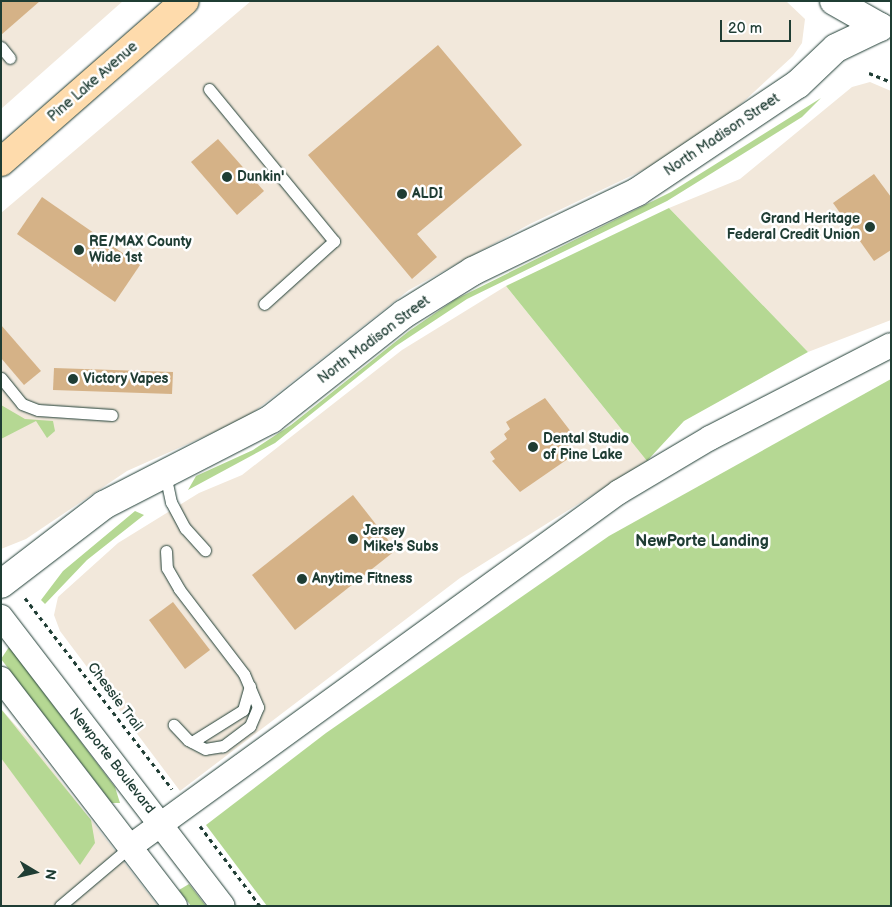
<!DOCTYPE html>
<style>
body{margin:0}
#map{position:relative;width:892px;height:907px;overflow:hidden;background:#fff;font-family:"Balsamiq Sans",sans-serif}
div>[style]{position:absolute}
.built>*{inset:0;background:#f2e8db}
.green>*{inset:0;background:#b5d893}
.building>*{inset:0;background:#d5b287}
.path>*{height:3px;margin-top:-1.5px;transform-origin:0;background:repeating-linear-gradient(90deg,#1f3d34 0 4px,transparent 0 8px)}
.roads{filter:drop-shadow(0 0 1px #1f3d34) drop-shadow(0 0 1px #1f3d34)}
.lane>*{height:11px;margin:-5.5px;padding:0 5.5px;transform-origin:5.5px;border-radius:5.5px;background:#fff}
.street>*{height:24px;margin:-12px;padding:0 12px;transform-origin:12px;border-radius:12px;background:#fff}
.secondary>*{height:28px;margin:-14px;padding:0 14px;transform-origin:14px;border-radius:14px;background:#fff}
.primary>*{height:28px;margin:-14px;padding:0 14px;transform-origin:14px;border-radius:14px;background:#fedbac}
.dots>*{width:14px;height:14px;translate:-50% -50%;box-sizing:border-box;border:2px solid #fff;border-radius:50%}
span{translate:-50% -50%;white-space:nowrap;text-align:center;line-height:1.15;-webkit-text-stroke:5px #fff;paint-order:stroke}
.street-label{font-size:14px;color:#1f3d34}
.poi-label{font-size:14px;color:#1f3d34;font-weight:700}
.left{translate:0 -50%;text-align:left}
.right{translate:-100% -50%;text-align:right}
.quarter-label{font-size:16px;color:#1f3d34;font-weight:700}
.frame{position:absolute;inset:0;border:2px solid #1f3d34;pointer-events:none}
.north{position:absolute;left:10px;top:847px;width:50px;height:50px;-webkit-text-stroke:4px #fff;paint-order:stroke;rotate:99deg;font-size:14px;font-weight:700;line-height:20px;text-align:center;color:#1f3d34}
.north::after{content:'';display:block;margin:auto;width:18px;height:22px;background:#1f3d34;clip-path:polygon(50% 0,100% 100%,50% 72%,0 100%)}
.scale{position:absolute;left:720px;top:20px;width:71px;height:22px;box-sizing:border-box;border:2px solid #1f3d34;border-top:0;padding-left:6px;font-size:15px;line-height:18px;white-space:nowrap;color:#1f3d34;-webkit-text-stroke:4px #fff;paint-order:stroke}
</style>
<div id="map">
<div class="built">
<i style="clip-path:polygon(1px 1px,123px 1px,1px 109px)"></i>
<i style="clip-path:polygon(251px 1px,786px 1px,805px 19px,802px 43px,793px 56px,728px 116px,658px 163px,530px 224px,409px 290px,246px 418px,127px 471px,26px 539px,1px 549px,1px 213px)"></i>
<i style="clip-path:polygon(870px 82px,891px 91px,891px 320px,808px 352px,669px 208px,740px 179px,852px 87px)"></i>
<i style="clip-path:polygon(506px 286px,647px 461px,460px 578px,180px 791px,60px 631px,54px 615px,58px 597px,118px 543px,199px 493px,242px 475px,402px 350px)"></i>
<i style="clip-path:polygon(1px 709px,29px 740px,158px 906px,1px 906px)"></i>
</div>
<div class="green">
<i style="clip-path:polygon(821px 98px,802px 117px,667px 201px,467px 299px,396px 346px,275px 443px,188px 490px,196px 476px,253px 450px,291px 425px,409px 331px,456px 299px,671px 192px)"></i>
<i style="clip-path:polygon(669px 208px,808px 352px,684px 421px,647px 461px,506px 286px)"></i>
<i style="clip-path:polygon(891px 379px,891px 906px,267px 906px,206px 825px,326px 733px,609px 536px)"></i>
<i style="clip-path:polygon(1px 405px,25px 419px,53px 421px,55px 431px,47px 438px,36px 421px,1px 439px)"></i>
<i style="clip-path:polygon(135px 511px,144px 515px,87px 560px,45px 604px,41px 600px,63px 571px)"></i>
<i style="clip-path:polygon(9px 647px,115px 787px,120px 803px,112px 803px,1px 659px)"></i>
<i style="clip-path:polygon(1px 709px,91px 820px,95px 843px,80px 865px,1px 758px)"></i>
<i style="clip-path:polygon(189px 884px,206px 906px,191px 906px,179px 890px)"></i>
</div>
<div class="building">
<i style="clip-path:polygon(1px 1px,40px 1px,1px 35px)"></i>
<i style="clip-path:polygon(438px 45px,522px 145px,417px 234px,437px 257px,412px 279px,308px 155px)"></i>
<i style="clip-path:polygon(218px 139px,264px 191px,237px 215px,191px 162px)"></i>
<i style="clip-path:polygon(874px 174px,891px 197px,891px 250px,874px 261px,833px 203px)"></i>
<i style="clip-path:polygon(42px 197px,140px 265px,115px 302px,17px 234px)"></i>
<i style="clip-path:polygon(1px 325px,41px 371px,24px 385px,1px 358px)"></i>
<i style="clip-path:polygon(54px 368px,173px 372px,172px 394px,53px 390px)"></i>
<i style="clip-path:polygon(545px 398px,575px 437px,566px 443px,575px 454px,520px 492px,492px 461px,495px 459px,490px 452px,507px 439px,504px 434px,510px 429px,506px 422px)"></i>
<i style="clip-path:polygon(353px 495px,396px 550px,295px 630px,252px 575px)"></i>
<i style="clip-path:polygon(173px 602px,210px 650px,185px 669px,149px 620px)"></i>
</div>
<div class="path">
<i style="left:869px;top:73px;width:24px;rotate:22deg"></i>
<i style="left:25px;top:598px;width:241px;rotate:52.4deg"></i>
<i style="left:200px;top:826px;width:100px;rotate:53.1deg"></i>
</div>
<div class="roads">
<div class="lane">
<i style="left:1px;top:47px;width:14px;rotate:51deg"></i>
<i style="left:209px;top:89px;width:197px;rotate:50.6deg"></i>
<i style="left:334px;top:241px;width:94px;rotate:138deg"></i>
<i style="left:1px;top:378px;width:33px;rotate:51deg"></i>
<i style="left:22px;top:404px;width:17px;rotate:21deg"></i>
<i style="left:38px;top:410px;width:74px;rotate:3.9deg"></i>
<i style="left:165px;top:474px;width:29px;rotate:78deg"></i>
<i style="left:171px;top:502px;width:30px;rotate:62deg"></i>
<i style="left:185px;top:528px;width:30px;rotate:48deg"></i>
<i style="left:166px;top:551px;width:17px;rotate:87deg"></i>
<i style="left:167px;top:568px;width:24px;rotate:60deg"></i>
<i style="left:179px;top:589px;width:107px;rotate:52.6deg"></i>
<i style="left:244px;top:674px;width:36px;rotate:67deg"></i>
<i style="left:258px;top:707px;width:21px;rotate:113deg"></i>
<i style="left:250px;top:726px;width:34px;rotate:143deg"></i>
<i style="left:223px;top:746px;width:18px;rotate:171deg"></i>
<i style="left:205px;top:749px;width:19px;rotate:-152deg"></i>
<i style="left:188px;top:740px;width:21px;rotate:-133deg"></i>
<i style="left:192px;top:742px;width:60px;rotate:-32.1deg"></i>
<i style="left:243px;top:710px;width:25px;rotate:-74deg"></i>
<i style="left:60px;top:906px;width:93px;rotate:-40.2deg"></i>
</div>
<div class="street">
<i style="left:1px;top:617px;width:364px;rotate:52.5deg"></i>
<i style="left:1px;top:679px;width:286px;rotate:52.5deg"></i>
<i style="left:131px;top:846px;width:603px;rotate:-35.96deg"></i>
<i style="left:619px;top:492px;width:106px;rotate:-30.7deg"></i>
<i style="left:710px;top:438px;width:203px;rotate:-27.2deg"></i>
</div>
<div class="secondary">
<i style="left:834px;top:1px;width:53px;rotate:29.5deg"></i>
<i style="left:1px;top:584px;width:130px;rotate:-37.5deg"></i>
<i style="left:104px;top:505px;width:188px;rotate:-27.2deg"></i>
<i style="left:271px;top:419px;width:169px;rotate:-38.3deg"></i>
<i style="left:404px;top:314px;width:81px;rotate:-31.9deg"></i>
<i style="left:473px;top:271px;width:182px;rotate:-25.7deg"></i>
<i style="left:637px;top:192px;width:194px;rotate:-33.9deg"></i>
<i style="left:798px;top:84px;width:52px;rotate:-43.5deg"></i>
<i style="left:836px;top:48px;width:49px;rotate:-25.5deg"></i>
</div>
<div class="primary">
<i style="left:1px;top:162px;width:244px;rotate:-41.2deg"></i>
</div>
</div>
<div class="dots">
<i style="left:227px;top:177px;background:#1f3d34"></i>
<i style="left:402px;top:194px;background:#1f3d34"></i>
<i style="left:870px;top:227px;background:#1f3d34"></i>
<i style="left:79px;top:250px;background:#1f3d34"></i>
<i style="left:73px;top:379px;background:#1f3d34"></i>
<i style="left:533px;top:447px;background:#1f3d34"></i>
<i style="left:353px;top:539px;background:#1f3d34"></i>
<i style="left:302px;top:579px;background:#1f3d34"></i>
</div>
<div class="street-label">
<span style="left:93px;top:82px;rotate:-41deg">Pine Lake Avenue</span>
<span style="left:722px;top:135px;rotate:-34deg">North Madison Street</span>
<span style="left:374px;top:340px;rotate:-37deg">North Madison Street</span>
<span style="left:115px;top:697px;rotate:53deg">Chessie Trail</span>
<span style="left:112px;top:761px;rotate:52deg">Newporte Boulevard</span>
</div>
<div class="poi-label">
<span class="left" style="left:237px;top:177px">Dunkin'</span>
<span class="left" style="left:412px;top:194px">ALDI</span>
<span class="right" style="left:860px;top:227px">Grand Heritage<br>Federal Credit Union</span>
<span class="left" style="left:89px;top:250px">RE/MAX County<br>Wide 1st</span>
<span class="left" style="left:83px;top:379px">Victory Vapes</span>
<span class="left" style="left:543px;top:447px">Dental Studio<br>of Pine Lake</span>
<span class="left" style="left:363px;top:539px">Jersey<br>Mike's Subs</span>
<span class="left" style="left:312px;top:579px">Anytime Fitness</span>
</div>
<div class="quarter-label">
<span style="left:702px;top:542px">NewPorte Landing</span>
</div>
<div class="frame"></div>
<div class="north">N</div>
<div class="scale">20 m</div>
</div>
